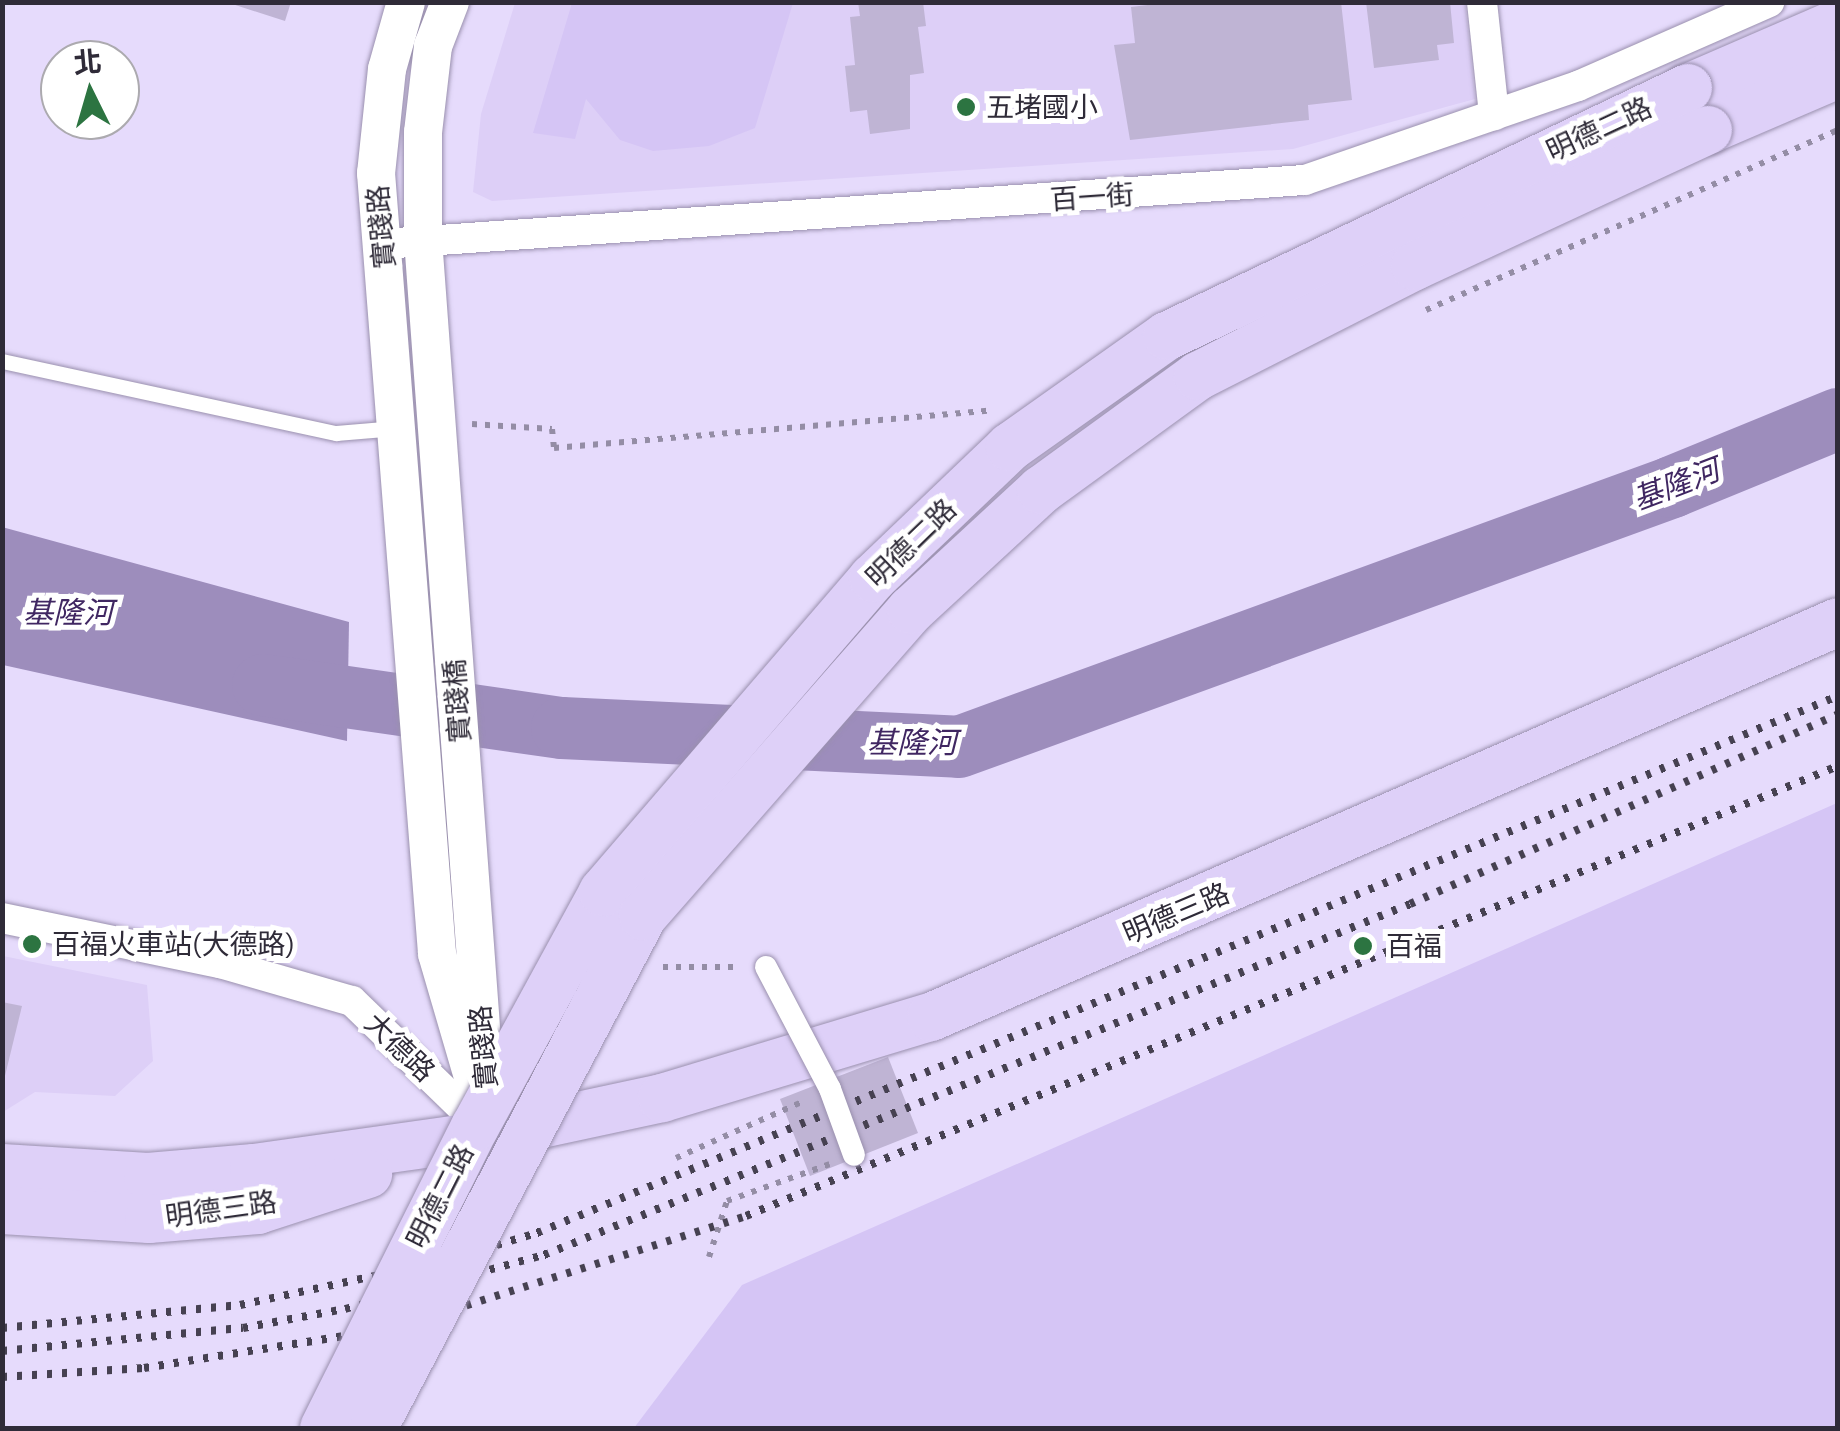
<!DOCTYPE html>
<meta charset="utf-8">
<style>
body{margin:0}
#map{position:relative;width:1840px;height:1431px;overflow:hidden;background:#e6dbfc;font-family:"IBM Plex Sans","Noto Sans TC",sans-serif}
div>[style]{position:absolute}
.built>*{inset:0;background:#ddcff7}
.green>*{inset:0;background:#d5c5f5}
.water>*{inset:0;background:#9d8dbc}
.river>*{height:62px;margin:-31px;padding:0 31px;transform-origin:31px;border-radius:31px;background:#9d8dbc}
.building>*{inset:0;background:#bfb4d4}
.path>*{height:6px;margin-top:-3px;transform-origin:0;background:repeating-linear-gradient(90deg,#948da5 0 5px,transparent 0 13px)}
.roads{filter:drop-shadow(0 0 2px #9a90ae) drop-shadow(0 0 2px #9a90ae)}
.service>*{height:15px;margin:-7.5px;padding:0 7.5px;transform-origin:7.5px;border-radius:7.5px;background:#fff}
.minor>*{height:30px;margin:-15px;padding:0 15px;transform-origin:15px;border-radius:15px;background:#fff}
.tertiary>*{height:38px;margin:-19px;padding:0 19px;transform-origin:19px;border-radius:19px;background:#fff}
.primary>*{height:48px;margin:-24px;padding:0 24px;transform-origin:24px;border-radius:24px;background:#ded0f8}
.rail>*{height:8px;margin-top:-4px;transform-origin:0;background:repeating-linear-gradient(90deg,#464151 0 5px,transparent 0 15px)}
.bridges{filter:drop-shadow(0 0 2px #9a90ae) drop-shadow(0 0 2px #9a90ae)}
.pedestrian-bridge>*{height:22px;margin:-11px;padding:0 11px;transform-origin:11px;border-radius:11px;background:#fff}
.primary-bridge>*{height:48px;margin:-24px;padding:0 24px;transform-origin:24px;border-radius:24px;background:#ded0f8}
.dots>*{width:28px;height:28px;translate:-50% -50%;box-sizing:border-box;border:5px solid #fff;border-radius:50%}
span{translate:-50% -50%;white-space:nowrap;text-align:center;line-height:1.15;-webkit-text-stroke:10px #fff;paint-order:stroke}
.poi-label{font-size:28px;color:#2f2b38}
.left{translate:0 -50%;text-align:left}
.street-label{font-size:28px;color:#2f2b38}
.water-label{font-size:30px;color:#402762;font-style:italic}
.frame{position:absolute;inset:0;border:5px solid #2f2b38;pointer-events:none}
.north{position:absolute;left:40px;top:40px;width:100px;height:100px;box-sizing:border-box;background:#fff;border:2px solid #acaaaf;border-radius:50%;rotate:355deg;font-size:28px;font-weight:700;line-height:40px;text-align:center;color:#2f2b38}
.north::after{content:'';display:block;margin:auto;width:35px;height:45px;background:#2c7441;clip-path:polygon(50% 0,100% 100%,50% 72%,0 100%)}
</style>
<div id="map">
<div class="built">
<i style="clip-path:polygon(515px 3px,1465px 3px,1475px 99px,1293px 149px,492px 201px,473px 192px,481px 114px)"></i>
<i style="clip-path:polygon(3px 956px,147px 985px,153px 1061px,115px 1096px,35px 1092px,3px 1112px)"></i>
</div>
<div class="green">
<i style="clip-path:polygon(572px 3px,793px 3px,755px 128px,709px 146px,653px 151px,620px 140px,586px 99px,575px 139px,533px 133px)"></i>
<i style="clip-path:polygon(1837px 803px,1837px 1428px,634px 1428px,742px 1285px)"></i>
</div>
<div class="water">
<i style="clip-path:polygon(2px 527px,349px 622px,347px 741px,3px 665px)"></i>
</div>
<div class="river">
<i style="left:263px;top:685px;width:302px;rotate:8.2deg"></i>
<i style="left:562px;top:728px;width:397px;rotate:2.7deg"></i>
<i style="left:959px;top:747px;width:759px;rotate:-20.03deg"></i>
<i style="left:1672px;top:487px;width:179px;rotate:-22.3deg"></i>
</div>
<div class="building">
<i style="clip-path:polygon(226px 2px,291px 2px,285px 21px)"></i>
<i style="clip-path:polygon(858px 2px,923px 2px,926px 26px,918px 27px,924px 73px,910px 75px,910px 129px,870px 134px,867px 110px,850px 112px,845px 66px,855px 65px,850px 17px,860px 16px)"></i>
<i style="clip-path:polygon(1172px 2px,1341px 2px,1352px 100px,1308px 105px,1309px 120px,1130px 140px,1114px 45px,1135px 43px,1131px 7px)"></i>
<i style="clip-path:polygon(1366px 2px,1450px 2px,1454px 43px,1437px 45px,1439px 60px,1374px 68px)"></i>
<i style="clip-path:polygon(2px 1002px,22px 1006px,4px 1080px,2px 1080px)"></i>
<i style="clip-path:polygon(888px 1057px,918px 1133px,810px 1176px,780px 1099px)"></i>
</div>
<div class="path">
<i style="left:1426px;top:310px;width:450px;rotate:-23.6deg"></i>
<i style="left:472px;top:424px;width:80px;rotate:3.6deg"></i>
<i style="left:552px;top:429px;width:19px;rotate:84deg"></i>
<i style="left:554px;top:448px;width:435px;rotate:-4.9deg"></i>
<i style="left:663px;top:967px;width:77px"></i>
<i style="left:676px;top:1158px;width:138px;rotate:-24deg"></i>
<i style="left:709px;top:1257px;width:59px;rotate:-72.2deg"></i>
<i style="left:727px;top:1201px;width:109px;rotate:-19.8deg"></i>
</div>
<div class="roads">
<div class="service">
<i style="left:2px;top:361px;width:342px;rotate:12.2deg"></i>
<i style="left:336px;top:433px;width:60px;rotate:-4.8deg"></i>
</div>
<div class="minor">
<i style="left:1482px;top:2px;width:114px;rotate:83.9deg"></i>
<i style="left:382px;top:244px;width:925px;rotate:-3.97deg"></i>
<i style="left:1305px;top:180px;width:289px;rotate:-19deg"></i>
<i style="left:1578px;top:86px;width:209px;rotate:-23.7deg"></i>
<i style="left:2px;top:918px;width:223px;rotate:11.7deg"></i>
<i style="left:220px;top:963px;width:137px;rotate:16.1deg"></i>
<i style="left:352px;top:1001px;width:188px;rotate:44.1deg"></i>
</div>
<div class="tertiary">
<i style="left:406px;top:2px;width:70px;rotate:105.8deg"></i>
<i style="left:387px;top:69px;width:105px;rotate:96deg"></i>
<i style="left:376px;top:173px;width:783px;rotate:85.53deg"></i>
<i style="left:437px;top:954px;width:181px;rotate:73.7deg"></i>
<i style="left:450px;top:2px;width:47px;rotate:111.1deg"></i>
<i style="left:433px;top:46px;width:87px;rotate:96.6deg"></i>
<i style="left:423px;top:132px;width:107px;rotate:90deg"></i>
<i style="left:423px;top:239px;width:817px;rotate:85.79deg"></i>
</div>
<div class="primary">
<i style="left:1688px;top:88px;width:163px;rotate:-23.4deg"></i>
<i style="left:1708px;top:130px;width:142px;rotate:-23.3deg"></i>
<i style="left:2px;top:1168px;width:146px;rotate:3.5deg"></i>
<i style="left:148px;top:1177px;width:106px;rotate:-4.9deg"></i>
<i style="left:254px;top:1168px;width:238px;rotate:-8deg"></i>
<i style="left:490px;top:1135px;width:176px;rotate:-12.1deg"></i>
<i style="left:662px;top:1098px;width:281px;rotate:-16.8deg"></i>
<i style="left:931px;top:1017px;width:989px;rotate:-23.53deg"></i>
<i style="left:2px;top:1210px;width:147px;rotate:3.5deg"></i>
<i style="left:149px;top:1219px;width:109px;rotate:-4.7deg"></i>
<i style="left:258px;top:1210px;width:116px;rotate:-18.1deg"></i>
</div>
</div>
<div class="rail">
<i style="left:2px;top:1328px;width:239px;rotate:-5.5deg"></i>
<i style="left:240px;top:1305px;width:204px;rotate:-12.2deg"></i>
<i style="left:439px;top:1262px;width:102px;rotate:-16.5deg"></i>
<i style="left:537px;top:1233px;width:1407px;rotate:-22.43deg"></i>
<i style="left:2px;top:1351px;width:242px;rotate:-5.5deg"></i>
<i style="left:243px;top:1328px;width:104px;rotate:-10.6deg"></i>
<i style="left:345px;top:1309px;width:206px;rotate:-15.2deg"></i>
<i style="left:544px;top:1255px;width:934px;rotate:-22.06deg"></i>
<i style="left:1410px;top:904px;width:468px;rotate:-23.9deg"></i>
<i style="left:2px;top:1377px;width:142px;rotate:-3.6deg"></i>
<i style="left:144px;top:1368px;width:209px;rotate:-9.1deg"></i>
<i style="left:350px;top:1335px;width:105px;rotate:-13.8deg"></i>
<i style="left:452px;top:1310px;width:309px;rotate:-17.7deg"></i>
<i style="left:746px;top:1216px;width:1181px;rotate:-22.4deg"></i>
</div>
<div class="bridges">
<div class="pedestrian-bridge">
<i style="left:766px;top:967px;width:138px;rotate:62.3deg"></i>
<i style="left:830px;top:1089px;width:70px;rotate:70deg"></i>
</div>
<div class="primary-bridge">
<i style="left:324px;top:1428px;width:337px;rotate:-63.4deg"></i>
<i style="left:475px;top:1127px;width:268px;rotate:-61.4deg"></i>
<i style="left:603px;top:892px;width:414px;rotate:-49.3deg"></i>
<i style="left:873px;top:578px;width:190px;rotate:-43.7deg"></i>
<i style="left:1010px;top:447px;width:192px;rotate:-35.3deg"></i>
<i style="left:1167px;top:336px;width:577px;rotate:-25.45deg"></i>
<i style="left:373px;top:1428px;width:579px;rotate:-62.2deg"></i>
<i style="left:643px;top:916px;width:407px;rotate:-48.8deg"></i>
<i style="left:911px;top:610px;width:177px;rotate:-42.7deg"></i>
<i style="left:1041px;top:490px;width:194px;rotate:-36deg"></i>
<i style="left:1198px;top:376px;width:243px;rotate:-26.9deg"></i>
<i style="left:1415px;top:266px;width:323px;rotate:-24.9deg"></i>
</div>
</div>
<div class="dots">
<i style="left:966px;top:107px;background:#2c7441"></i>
<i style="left:32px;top:944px;background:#2c7441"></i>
<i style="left:1363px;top:946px;background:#2c7441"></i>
</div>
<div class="poi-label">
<span class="left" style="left:986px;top:107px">五堵國小</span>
<span class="left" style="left:52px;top:944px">百福火車站(大德路)</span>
<span class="left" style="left:1386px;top:946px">百福</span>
</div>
<div class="street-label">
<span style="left:1599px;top:129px;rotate:-25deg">明德二路</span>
<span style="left:1092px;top:197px;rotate:-4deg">百一街</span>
<span style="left:381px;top:227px;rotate:-95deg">實踐路</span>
<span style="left:911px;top:543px;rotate:-44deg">明德二路</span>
<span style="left:457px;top:701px;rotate:-94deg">實踐橋</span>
<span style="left:1176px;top:913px;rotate:-23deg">明德三路</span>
<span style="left:400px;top:1047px;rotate:44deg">大德路</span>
<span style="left:483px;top:1047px;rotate:-95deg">實踐路</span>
<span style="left:440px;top:1196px;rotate:-63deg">明德二路</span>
<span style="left:221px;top:1209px;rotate:-8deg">明德三路</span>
</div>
<div class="water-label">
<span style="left:1676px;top:484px;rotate:-21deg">基隆河</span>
<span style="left:68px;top:612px">基隆河</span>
<span style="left:912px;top:742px">基隆河</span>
</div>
<div class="frame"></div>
<div class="north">北</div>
</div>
